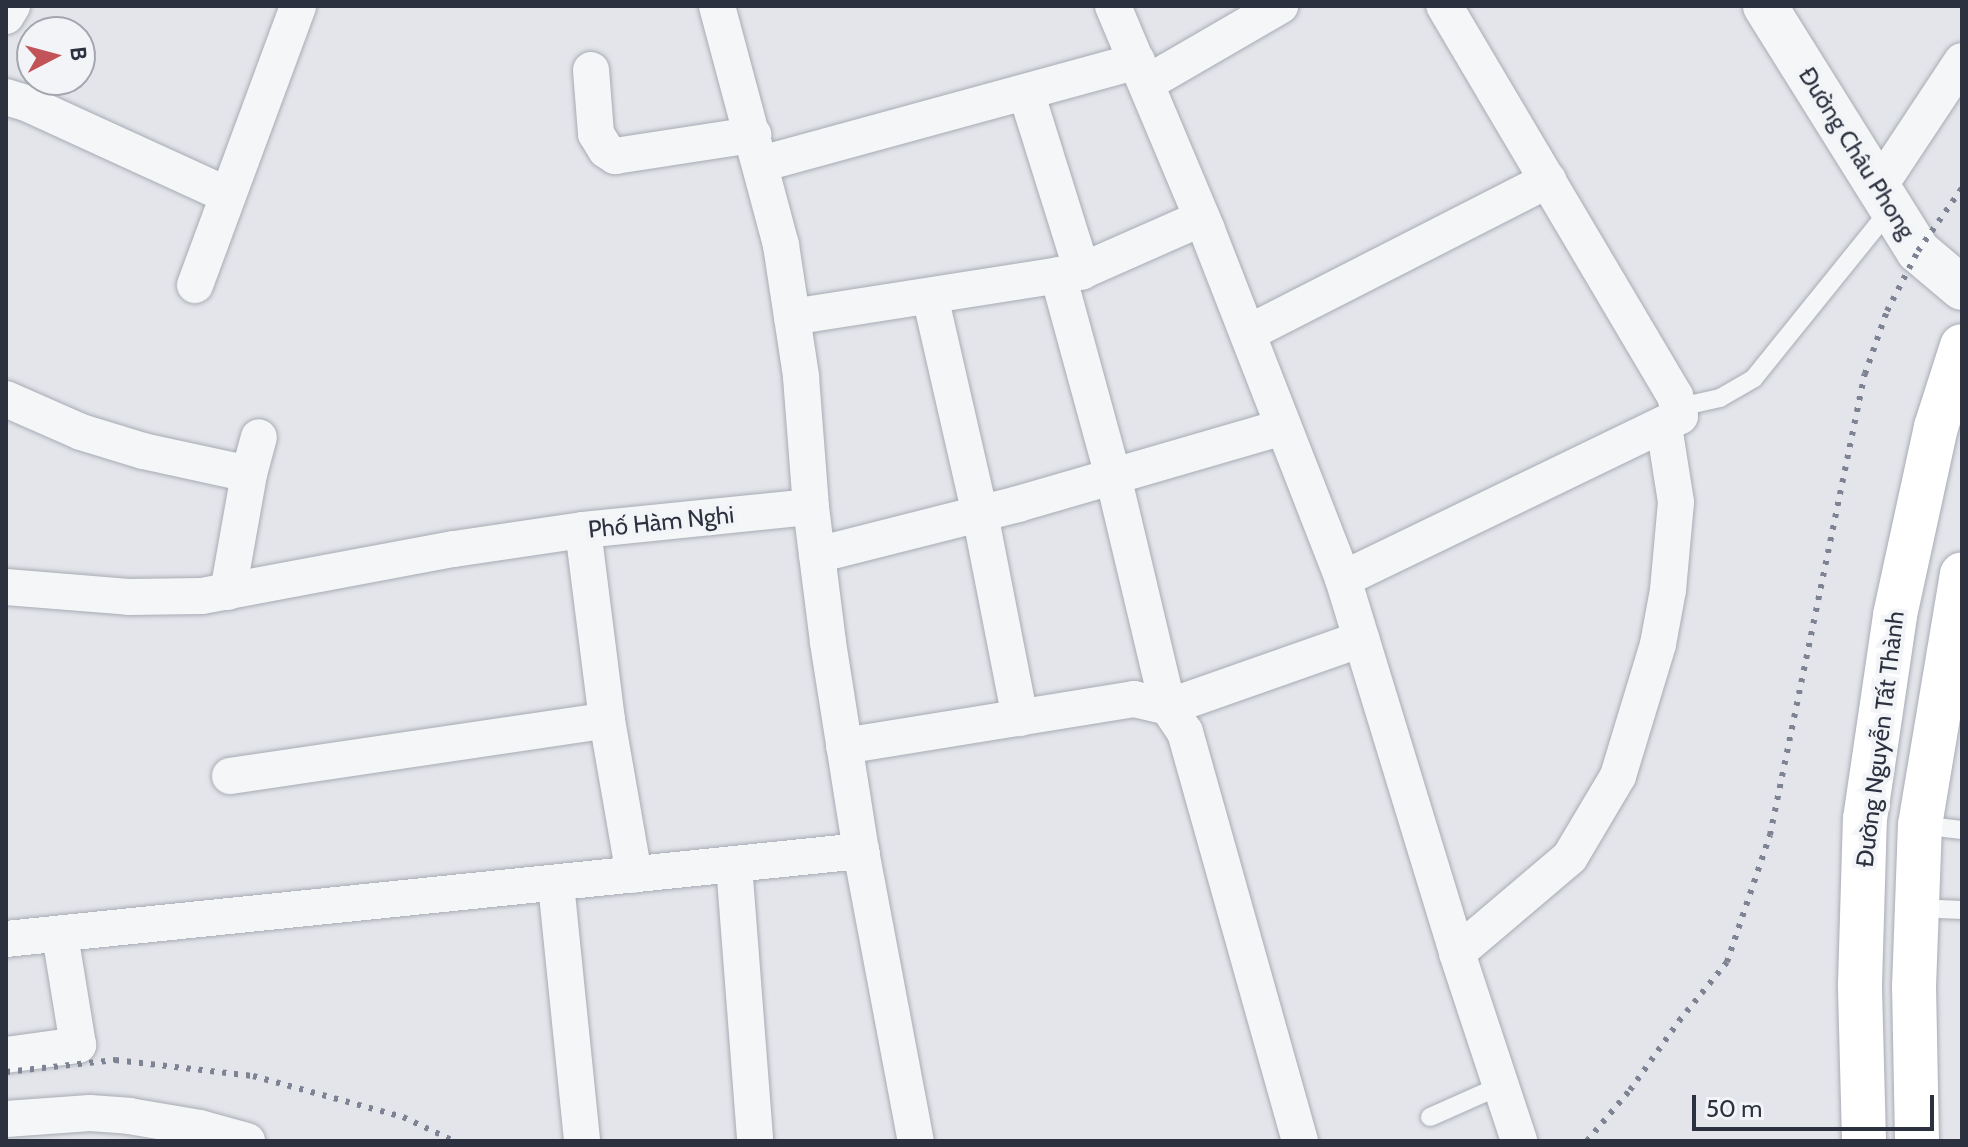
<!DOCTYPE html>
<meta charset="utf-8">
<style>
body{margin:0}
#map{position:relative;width:1968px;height:1147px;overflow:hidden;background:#e3e5ea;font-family:Cabin,sans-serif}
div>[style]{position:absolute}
.roads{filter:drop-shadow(0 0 2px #a8abb4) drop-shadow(0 0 2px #a8abb4)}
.service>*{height:18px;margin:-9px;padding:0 9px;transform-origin:9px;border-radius:9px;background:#f5f6f8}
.minor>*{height:36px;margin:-18px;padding:0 18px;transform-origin:18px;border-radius:18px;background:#f5f6f8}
.tertiary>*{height:44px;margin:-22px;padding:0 22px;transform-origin:22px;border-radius:22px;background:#f5f6f8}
.primary>*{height:44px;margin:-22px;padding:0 22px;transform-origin:22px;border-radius:22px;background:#fff}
.rail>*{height:6px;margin-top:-3px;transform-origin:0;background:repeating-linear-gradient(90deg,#7d8392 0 4px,transparent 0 12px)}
span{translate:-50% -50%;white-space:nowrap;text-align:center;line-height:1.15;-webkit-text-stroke:8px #f2f4f7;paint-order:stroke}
.street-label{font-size:24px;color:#2c3140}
.frame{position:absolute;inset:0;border:8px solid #2c3140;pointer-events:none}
.north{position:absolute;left:16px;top:16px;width:80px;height:80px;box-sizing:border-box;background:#f2f4f7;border:2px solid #a3a6ae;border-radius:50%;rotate:84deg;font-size:22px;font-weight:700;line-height:32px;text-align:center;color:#2c3140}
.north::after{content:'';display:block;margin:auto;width:28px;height:36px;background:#c25459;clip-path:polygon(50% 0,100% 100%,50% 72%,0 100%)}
.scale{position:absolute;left:1692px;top:1095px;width:242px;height:36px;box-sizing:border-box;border:4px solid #2c3140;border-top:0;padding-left:10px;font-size:24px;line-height:28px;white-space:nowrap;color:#2c3140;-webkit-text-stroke:6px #f2f4f7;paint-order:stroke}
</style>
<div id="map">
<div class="roads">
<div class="service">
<i style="left:1680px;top:407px;width:41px;rotate:-12.7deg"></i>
<i style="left:1720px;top:398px;width:39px;rotate:-30deg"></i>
<i style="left:1754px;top:378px;width:218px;rotate:-51.1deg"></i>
<i style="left:1920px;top:825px;width:42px;rotate:6.8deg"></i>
<i style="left:1917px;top:908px;width:45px;rotate:2.5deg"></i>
<i style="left:1430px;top:1117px;width:79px;rotate:-24deg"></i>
</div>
<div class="minor">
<i style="left:1113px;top:6px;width:243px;rotate:67.2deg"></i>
<i style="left:1207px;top:230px;width:375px;rotate:68.7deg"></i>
<i style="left:1343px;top:579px;width:391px;rotate:73deg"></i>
<i style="left:1457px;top:953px;width:198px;rotate:71.7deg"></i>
<i style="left:6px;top:16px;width:12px;rotate:-59deg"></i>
<i style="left:591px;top:70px;width:64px;rotate:85.5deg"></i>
<i style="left:596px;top:134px;width:19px;rotate:58deg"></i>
<i style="left:606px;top:150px;width:11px;rotate:34deg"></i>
<i style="left:615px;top:156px;width:140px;rotate:-8.7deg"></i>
<i style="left:1147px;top:83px;width:154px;rotate:-30.1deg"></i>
<i style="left:1026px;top:92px;width:188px;rotate:72.6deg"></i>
<i style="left:1082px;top:271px;width:131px;rotate:-23.8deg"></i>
<i style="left:6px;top:97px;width:21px;rotate:17deg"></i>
<i style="left:26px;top:103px;width:221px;rotate:24.6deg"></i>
<i style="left:761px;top:164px;width:390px;rotate:-15.3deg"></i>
<i style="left:1878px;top:188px;width:152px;rotate:-56.5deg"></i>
<i style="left:1058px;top:275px;width:208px;rotate:74.7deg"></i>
<i style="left:1113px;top:476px;width:237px;rotate:76.6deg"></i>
<i style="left:1168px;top:707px;width:205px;rotate:-19.4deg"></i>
<i style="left:195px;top:285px;width:297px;rotate:-69.7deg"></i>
<i style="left:930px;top:296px;width:224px;rotate:77.1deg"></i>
<i style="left:980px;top:514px;width:208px;rotate:78.9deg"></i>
<i style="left:792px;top:317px;width:292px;rotate:-8.9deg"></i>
<i style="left:1248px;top:333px;width:337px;rotate:-27deg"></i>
<i style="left:6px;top:399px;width:82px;rotate:23.7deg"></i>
<i style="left:81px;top:432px;width:65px;rotate:17deg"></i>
<i style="left:143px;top:451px;width:108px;rotate:12.2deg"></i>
<i style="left:583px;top:530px;width:192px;rotate:82.8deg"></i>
<i style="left:607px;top:720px;width:157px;rotate:80.1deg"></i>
<i style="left:817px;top:555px;width:207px;rotate:-14.2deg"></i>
<i style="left:1018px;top:504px;width:276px;rotate:-16.2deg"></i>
<i style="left:1343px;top:579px;width:374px;rotate:-25.8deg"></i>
<i style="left:1680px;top:416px;width:21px;rotate:-104deg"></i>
<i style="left:1675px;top:396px;width:453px;rotate:-120.6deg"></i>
<i style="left:6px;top:587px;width:123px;rotate:4.6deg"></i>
<i style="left:129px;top:597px;width:73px;rotate:-0.8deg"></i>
<i style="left:202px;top:596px;width:256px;rotate:-10.6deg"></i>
<i style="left:454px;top:549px;width:130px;rotate:-8.4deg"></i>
<i style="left:583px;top:530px;width:229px;rotate:-5.8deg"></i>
<i style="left:228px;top:592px;width:120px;rotate:-79.9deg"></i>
<i style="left:249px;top:474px;width:38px;rotate:-75deg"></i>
<i style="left:844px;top:746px;width:294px;rotate:-9.2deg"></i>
<i style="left:1134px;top:699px;width:35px;rotate:13deg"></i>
<i style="left:1168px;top:707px;width:30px;rotate:56deg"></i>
<i style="left:1185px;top:732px;width:425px;rotate:74.3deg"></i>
<i style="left:230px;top:776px;width:381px;rotate:-8.4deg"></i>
<i style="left:861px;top:851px;width:295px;rotate:79.3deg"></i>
<i style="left:734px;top:865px;width:277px;rotate:85.6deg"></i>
<i style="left:556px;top:884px;width:258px;rotate:84.2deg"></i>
<i style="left:6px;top:939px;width:860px;rotate:-5.88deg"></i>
<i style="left:861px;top:851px;width:212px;rotate:-99deg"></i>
<i style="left:828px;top:642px;width:136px;rotate:-97.2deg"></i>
<i style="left:811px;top:507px;width:131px;rotate:-94.4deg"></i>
<i style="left:801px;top:376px;width:133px;rotate:-98.7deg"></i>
<i style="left:781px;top:245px;width:247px;rotate:-105deg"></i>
<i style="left:1457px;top:953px;width:148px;rotate:-40.3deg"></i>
<i style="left:1570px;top:857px;width:94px;rotate:-59.3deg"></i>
<i style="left:1618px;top:776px;width:138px;rotate:-73.1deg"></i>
<i style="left:1658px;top:644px;width:55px;rotate:-79.5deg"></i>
<i style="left:1668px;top:590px;width:88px;rotate:-84.8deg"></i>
<i style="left:1676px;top:502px;width:77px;rotate:-99deg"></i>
<i style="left:6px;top:1055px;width:73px;rotate:-7.9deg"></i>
<i style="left:78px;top:1045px;width:111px;rotate:-99.3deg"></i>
<i style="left:6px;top:1119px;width:84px;rotate:-4.1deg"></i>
<i style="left:90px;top:1113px;width:39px;rotate:4deg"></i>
<i style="left:129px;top:1116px;width:72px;rotate:9.6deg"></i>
<i style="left:200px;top:1128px;width:49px;rotate:15.5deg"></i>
</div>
<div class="tertiary">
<i style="left:1765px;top:6px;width:289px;rotate:58deg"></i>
<i style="left:1918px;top:251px;width:57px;rotate:40.1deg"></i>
</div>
<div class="primary">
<i style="left:1864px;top:1141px;width:157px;rotate:-91.5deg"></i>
<i style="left:1860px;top:984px;width:165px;rotate:-88.3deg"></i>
<i style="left:1865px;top:819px;width:206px;rotate:-81.6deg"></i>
<i style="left:1895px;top:615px;width:192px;rotate:-77.7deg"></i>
<i style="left:1936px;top:427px;width:85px;rotate:-72.2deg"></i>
<i style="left:1917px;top:1141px;width:154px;rotate:-91.1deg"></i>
<i style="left:1914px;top:987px;width:162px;rotate:-87.9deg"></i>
<i style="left:1920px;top:825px;width:254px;rotate:-80.5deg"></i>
</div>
</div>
<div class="rail">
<i style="left:6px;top:1072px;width:110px;rotate:-6.3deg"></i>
<i style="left:115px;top:1060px;width:139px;rotate:6.6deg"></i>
<i style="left:253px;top:1076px;width:156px;rotate:15.3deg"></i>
<i style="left:403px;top:1117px;width:56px;rotate:25.2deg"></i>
<i style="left:1587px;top:1141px;width:67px;rotate:-49.9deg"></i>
<i style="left:1630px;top:1090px;width:85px;rotate:-54.6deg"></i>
<i style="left:1679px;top:1021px;width:76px;rotate:-50.9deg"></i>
<i style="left:1727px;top:962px;width:134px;rotate:-71.3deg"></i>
<i style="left:1770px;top:835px;width:471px;rotate:-78.4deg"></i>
<i style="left:1865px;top:374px;width:67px;rotate:-70.8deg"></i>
<i style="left:1887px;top:311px;width:68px;rotate:-62.7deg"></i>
<i style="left:1918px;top:251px;width:77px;rotate:-55.1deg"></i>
</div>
<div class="street-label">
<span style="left:1857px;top:153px;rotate:58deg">Đường Châu Phong</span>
<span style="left:661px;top:522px;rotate:-6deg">Phố Hàm Nghi</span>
<span style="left:1880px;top:739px;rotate:-83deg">Đường Nguyễn Tất Thành</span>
</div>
<div class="frame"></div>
<div class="north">B</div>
<div class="scale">50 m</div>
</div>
